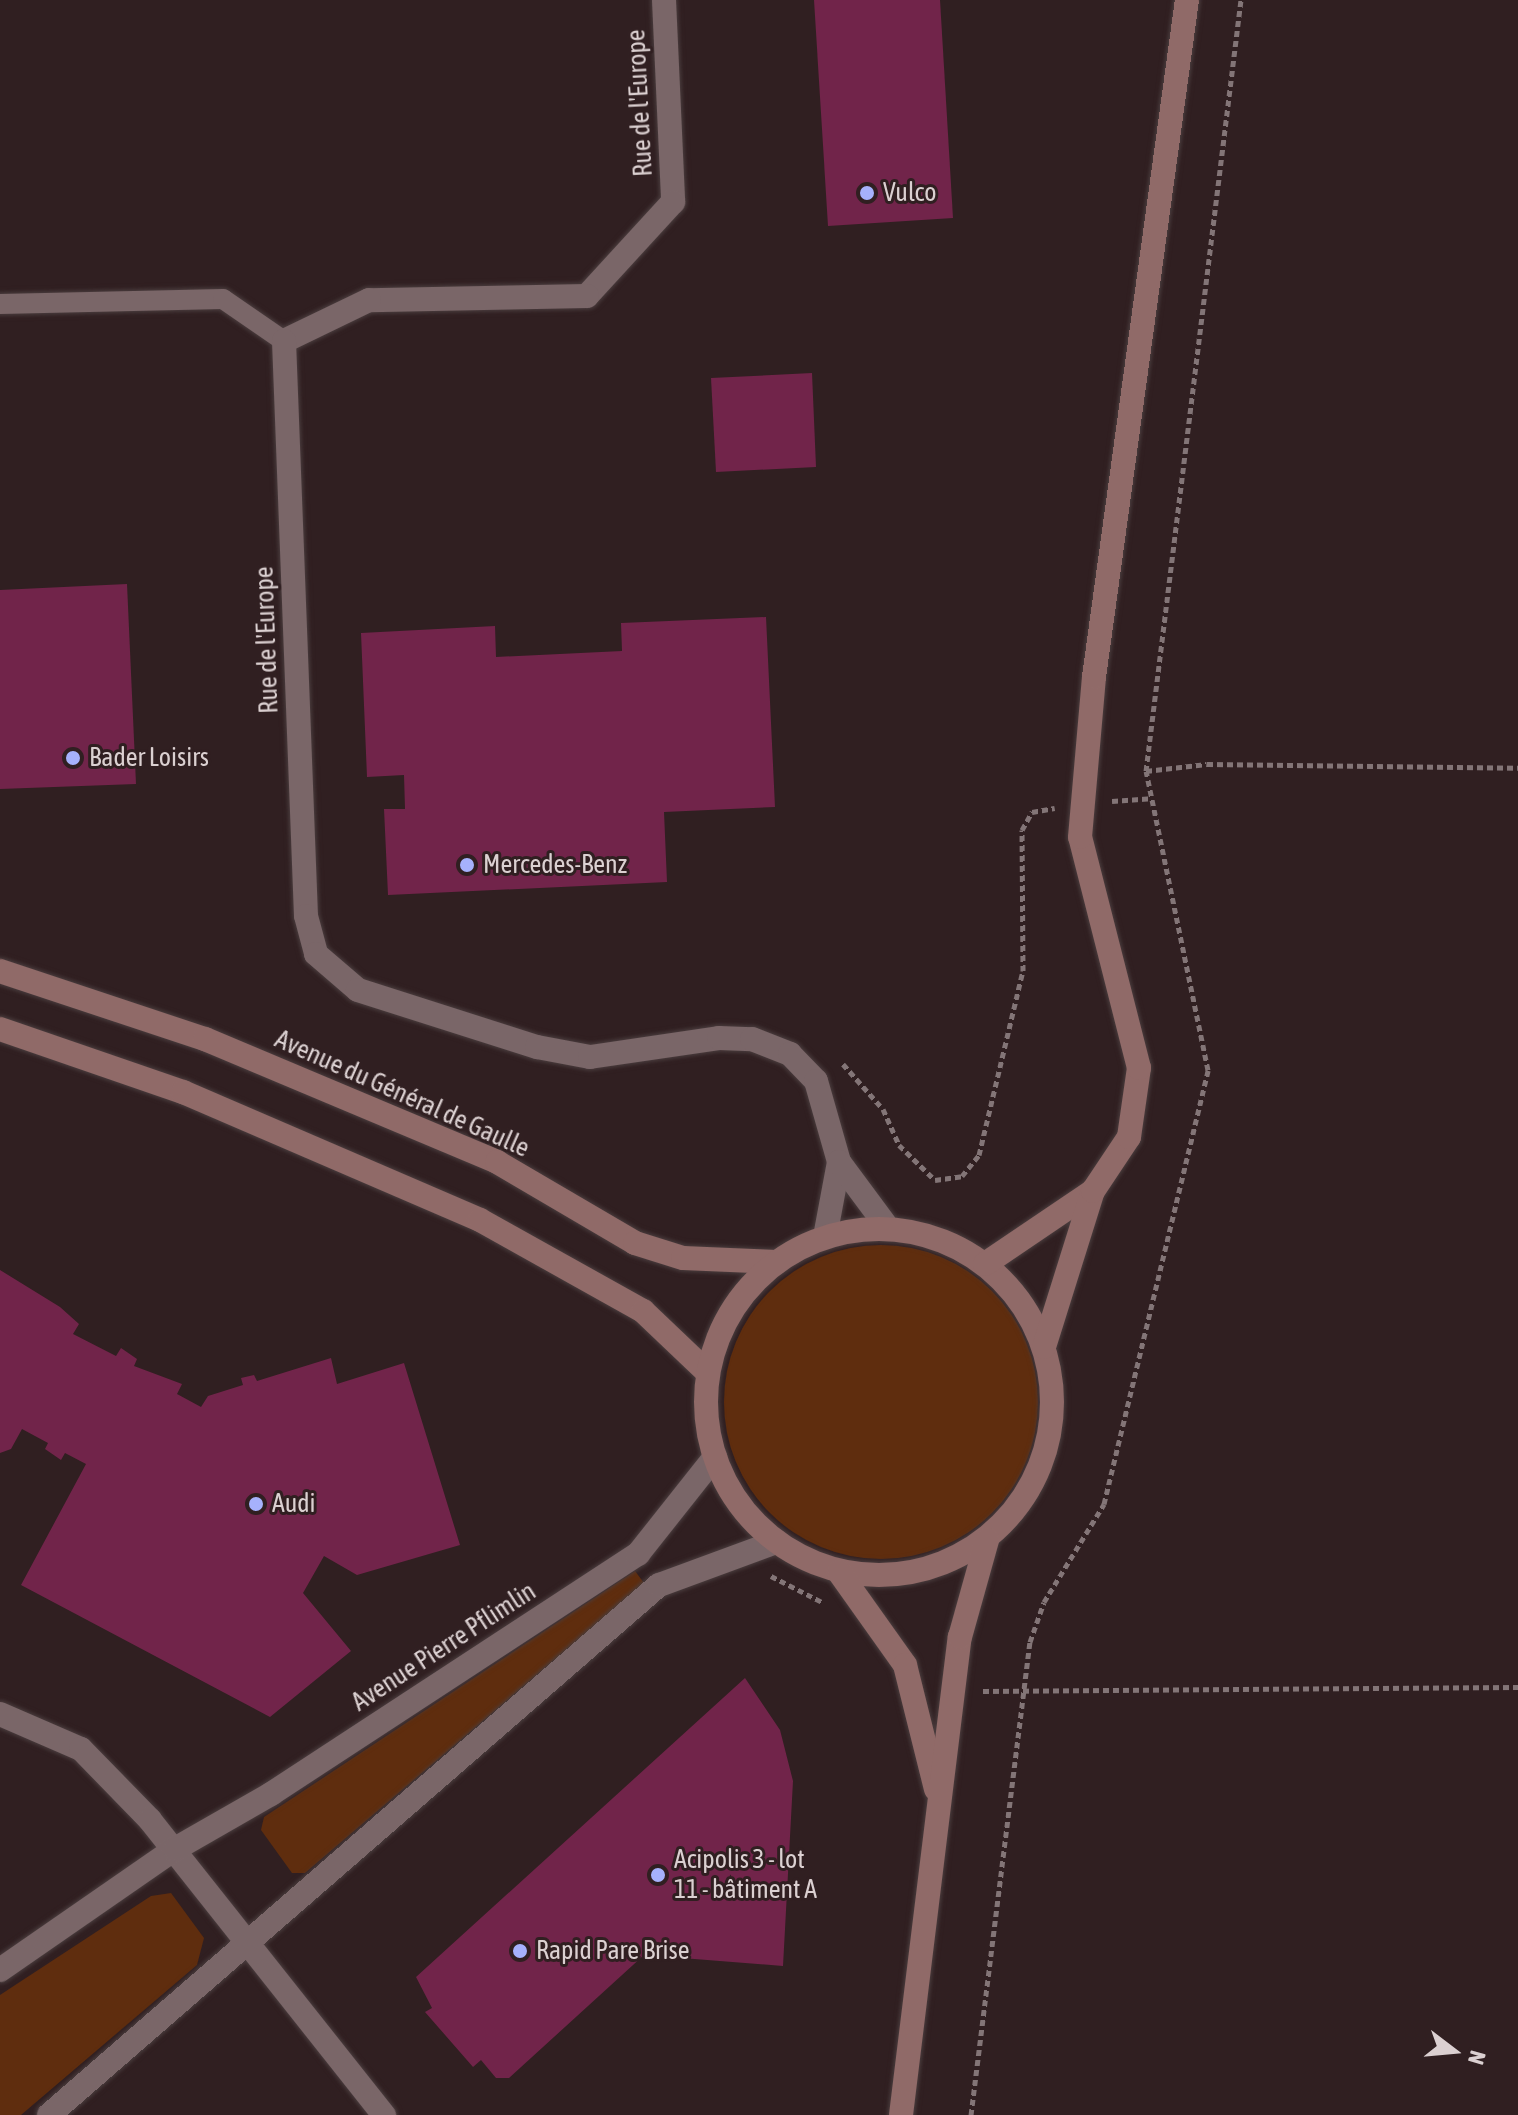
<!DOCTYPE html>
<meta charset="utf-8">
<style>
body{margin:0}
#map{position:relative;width:1518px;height:2115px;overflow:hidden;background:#301f21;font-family:"Asap Condensed",sans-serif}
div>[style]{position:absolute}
.green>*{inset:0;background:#5f2d0e}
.round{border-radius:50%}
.building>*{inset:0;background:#71244a}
.path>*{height:5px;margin-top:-2.5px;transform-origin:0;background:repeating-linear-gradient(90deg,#837577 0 6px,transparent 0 10px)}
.roads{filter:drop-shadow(0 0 2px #4a3d3e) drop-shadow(0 0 2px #4a3d3e)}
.service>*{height:20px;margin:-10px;padding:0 10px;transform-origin:10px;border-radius:10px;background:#7a6668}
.minor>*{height:24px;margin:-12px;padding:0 12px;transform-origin:12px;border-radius:12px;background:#7a6668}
.secondary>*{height:24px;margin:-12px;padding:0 12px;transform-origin:12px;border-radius:12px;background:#906a68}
.secondary>.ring{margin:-12px;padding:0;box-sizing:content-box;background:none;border:24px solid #906a68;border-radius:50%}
.dots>*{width:22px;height:22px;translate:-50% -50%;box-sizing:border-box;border:4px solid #301f21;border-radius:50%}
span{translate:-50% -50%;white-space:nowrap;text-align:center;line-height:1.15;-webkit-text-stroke:6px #301f21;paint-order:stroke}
.street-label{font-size:26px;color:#dbd0d1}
.poi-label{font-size:26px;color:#dbd0d1}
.left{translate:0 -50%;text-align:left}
.north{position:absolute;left:1414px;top:2011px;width:80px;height:80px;-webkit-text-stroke:6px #301f21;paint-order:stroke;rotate:106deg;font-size:22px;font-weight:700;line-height:32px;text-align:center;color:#dbd0d1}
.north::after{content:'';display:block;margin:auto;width:28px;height:36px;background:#dbd0d1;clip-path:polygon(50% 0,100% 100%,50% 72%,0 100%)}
</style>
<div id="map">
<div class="green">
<i class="round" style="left:724px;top:1245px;width:314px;height:314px"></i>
<i style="clip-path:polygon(635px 1571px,644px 1583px,305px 1873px,292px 1873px,261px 1830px,264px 1817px)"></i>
<i style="clip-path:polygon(171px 1893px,204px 1938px,197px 1965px,21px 2115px,0 2115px,0 1995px,151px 1896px)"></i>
</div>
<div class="building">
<i style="clip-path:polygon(814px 0,940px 0,953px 218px,828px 226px)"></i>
<i style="clip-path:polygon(812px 373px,816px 467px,716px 472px,711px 378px)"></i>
<i style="clip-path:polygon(127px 584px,136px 784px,0 789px,0 590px)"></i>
<i style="clip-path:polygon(766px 617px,775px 807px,664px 812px,667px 882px,388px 895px,384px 809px,405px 809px,404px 775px,367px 777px,361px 633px,495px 626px,496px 657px,622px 651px,621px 623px)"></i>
<i style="clip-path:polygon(0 1270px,60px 1307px,79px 1324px,73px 1334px,116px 1356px,121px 1348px,137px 1359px,134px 1366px,182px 1384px,177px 1394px,201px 1407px,208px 1396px,243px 1385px,241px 1378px,254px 1375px,257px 1381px,331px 1358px,337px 1384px,404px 1363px,460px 1545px,357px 1575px,324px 1556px,303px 1593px,351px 1651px,270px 1717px,21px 1585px,86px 1464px,65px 1453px,61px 1460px,45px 1449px,48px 1443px,22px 1429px,11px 1449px,0 1453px)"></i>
<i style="clip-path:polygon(745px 1678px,780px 1730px,793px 1781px,783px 1966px,644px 1955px,509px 2078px,496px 2078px,481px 2060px,473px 2067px,425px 2012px,432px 2008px,416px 1977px)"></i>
</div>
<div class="path">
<i style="left:1146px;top:771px;width:61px;rotate:-6.5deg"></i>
<i style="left:1207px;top:764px;width:311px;rotate:0.7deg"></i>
<i style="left:1112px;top:801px;width:39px;rotate:-4deg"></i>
<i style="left:843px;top:1064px;width:60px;rotate:48.4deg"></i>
<i style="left:883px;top:1109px;width:39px;rotate:66deg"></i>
<i style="left:899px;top:1145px;width:50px;rotate:44.2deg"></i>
<i style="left:935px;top:1180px;width:27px;rotate:-8deg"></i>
<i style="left:962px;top:1176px;width:27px;rotate:-51deg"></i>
<i style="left:979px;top:1155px;width:189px;rotate:-76.6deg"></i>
<i style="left:1023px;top:971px;width:141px;rotate:-90.4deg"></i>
<i style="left:1022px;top:830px;width:21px;rotate:-61deg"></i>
<i style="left:1032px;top:812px;width:23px;rotate:-10deg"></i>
<i style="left:771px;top:1576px;width:57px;rotate:27deg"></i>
<i style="left:983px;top:1691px;width:535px;rotate:-0.43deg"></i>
<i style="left:971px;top:2115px;width:477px;rotate:-82.9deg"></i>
<i style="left:1030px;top:1642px;width:42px;rotate:-70.7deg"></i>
<i style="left:1044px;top:1602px;width:115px;rotate:-58.5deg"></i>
<i style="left:1104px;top:1504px;width:446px;rotate:-76.5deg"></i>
<i style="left:1208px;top:1070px;width:305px;rotate:-101.7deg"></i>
<i style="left:1146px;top:771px;width:777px;rotate:-82.98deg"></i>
</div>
<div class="roads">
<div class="service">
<i style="left:0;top:304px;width:223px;rotate:-1.3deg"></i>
<i style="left:223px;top:299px;width:74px;rotate:34.5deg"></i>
</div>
<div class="minor">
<i style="left:664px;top:0;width:202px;rotate:87.4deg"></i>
<i style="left:673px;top:202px;width:127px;rotate:132.5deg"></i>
<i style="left:587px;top:296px;width:218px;rotate:178.9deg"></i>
<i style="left:369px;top:300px;width:94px;rotate:154.2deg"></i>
<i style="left:284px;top:341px;width:575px;rotate:87.81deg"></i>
<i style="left:306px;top:916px;width:39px;rotate:75deg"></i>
<i style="left:316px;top:954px;width:55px;rotate:40.6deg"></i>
<i style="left:358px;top:990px;width:188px;rotate:17.7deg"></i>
<i style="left:537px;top:1047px;width:54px;rotate:10.7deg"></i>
<i style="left:590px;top:1057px;width:130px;rotate:-8.4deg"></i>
<i style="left:719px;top:1038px;width:33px;rotate:2deg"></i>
<i style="left:752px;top:1039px;width:41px;rotate:21.5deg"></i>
<i style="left:790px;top:1054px;width:37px;rotate:46deg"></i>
<i style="left:816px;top:1081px;width:84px;rotate:74.1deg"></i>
<i style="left:839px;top:1162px;width:76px;rotate:100.6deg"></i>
<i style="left:839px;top:1162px;width:82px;rotate:53.4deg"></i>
<i style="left:0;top:1714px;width:88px;rotate:23.4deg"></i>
<i style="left:81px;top:1749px;width:99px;rotate:45.8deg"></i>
<i style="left:150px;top:1820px;width:377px;rotate:51.6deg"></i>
<i style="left:0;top:1970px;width:213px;rotate:-34.7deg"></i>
<i style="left:175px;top:1849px;width:111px;rotate:-29.8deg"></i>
<i style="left:271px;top:1794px;width:439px;rotate:-33.2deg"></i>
<i style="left:638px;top:1554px;width:124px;rotate:-51.6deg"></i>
<i style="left:49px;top:2115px;width:808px;rotate:-40.99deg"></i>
<i style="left:659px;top:1585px;width:125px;rotate:-20.2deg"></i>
</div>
<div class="secondary">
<i style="left:0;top:971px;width:216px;rotate:18.4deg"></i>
<i style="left:205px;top:1039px;width:317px;rotate:22.8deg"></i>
<i style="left:497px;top:1162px;width:160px;rotate:30.4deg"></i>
<i style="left:635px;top:1243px;width:50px;rotate:17.4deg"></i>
<i style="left:683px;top:1258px;width:94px;rotate:2.4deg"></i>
<i style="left:0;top:1029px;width:194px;rotate:19deg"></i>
<i style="left:183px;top:1092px;width:323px;rotate:23.3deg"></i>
<i style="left:480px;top:1220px;width:187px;rotate:29.2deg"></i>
<i style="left:643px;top:1311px;width:87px;rotate:43.6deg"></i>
<i class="ring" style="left:706px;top:1229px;width:322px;height:322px"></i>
<i style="left:985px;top:1264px;width:130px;rotate:-34.1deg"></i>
<i style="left:1044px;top:1347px;width:164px;rotate:-72.6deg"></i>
<i style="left:1093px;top:1191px;width:65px;rotate:-56.3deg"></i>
<i style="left:1129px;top:1137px;width:70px;rotate:-81.8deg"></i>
<i style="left:1139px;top:1068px;width:238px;rotate:-104.3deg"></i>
<i style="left:1080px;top:837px;width:161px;rotate:-85deg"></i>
<i style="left:1094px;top:677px;width:683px;rotate:-82.18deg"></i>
<i style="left:839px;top:1572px;width:114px;rotate:54.6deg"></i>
<i style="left:905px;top:1665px;width:128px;rotate:76deg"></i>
<i style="left:901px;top:2115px;width:482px;rotate:-83deg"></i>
<i style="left:960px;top:1637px;width:101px;rotate:-74.4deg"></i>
</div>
</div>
<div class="dots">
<i style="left:867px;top:193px;background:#a6b1fc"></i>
<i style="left:73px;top:758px;background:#a6b1fc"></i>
<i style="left:467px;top:865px;background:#a6b1fc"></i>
<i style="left:256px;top:1504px;background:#a6b1fc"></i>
<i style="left:658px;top:1875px;background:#a6b1fc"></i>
<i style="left:520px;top:1951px;background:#a6b1fc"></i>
</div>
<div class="street-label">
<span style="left:640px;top:103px;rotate:-93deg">Rue de l'Europe</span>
<span style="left:267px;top:640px;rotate:-92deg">Rue de l'Europe</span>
<span style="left:402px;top:1094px;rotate:24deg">Avenue du Général de Gaulle</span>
<span style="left:444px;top:1647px;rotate:-33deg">Avenue Pierre Pflimlin</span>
</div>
<div class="poi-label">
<span class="left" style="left:883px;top:193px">Vulco</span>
<span class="left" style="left:89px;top:758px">Bader Loisirs</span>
<span class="left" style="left:483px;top:865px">Mercedes-Benz</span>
<span class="left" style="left:272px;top:1504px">Audi</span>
<span class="left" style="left:674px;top:1875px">Acipolis 3 - lot<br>11 - bâtiment A</span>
<span class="left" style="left:536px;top:1951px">Rapid Pare Brise</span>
</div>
<div class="north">N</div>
</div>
